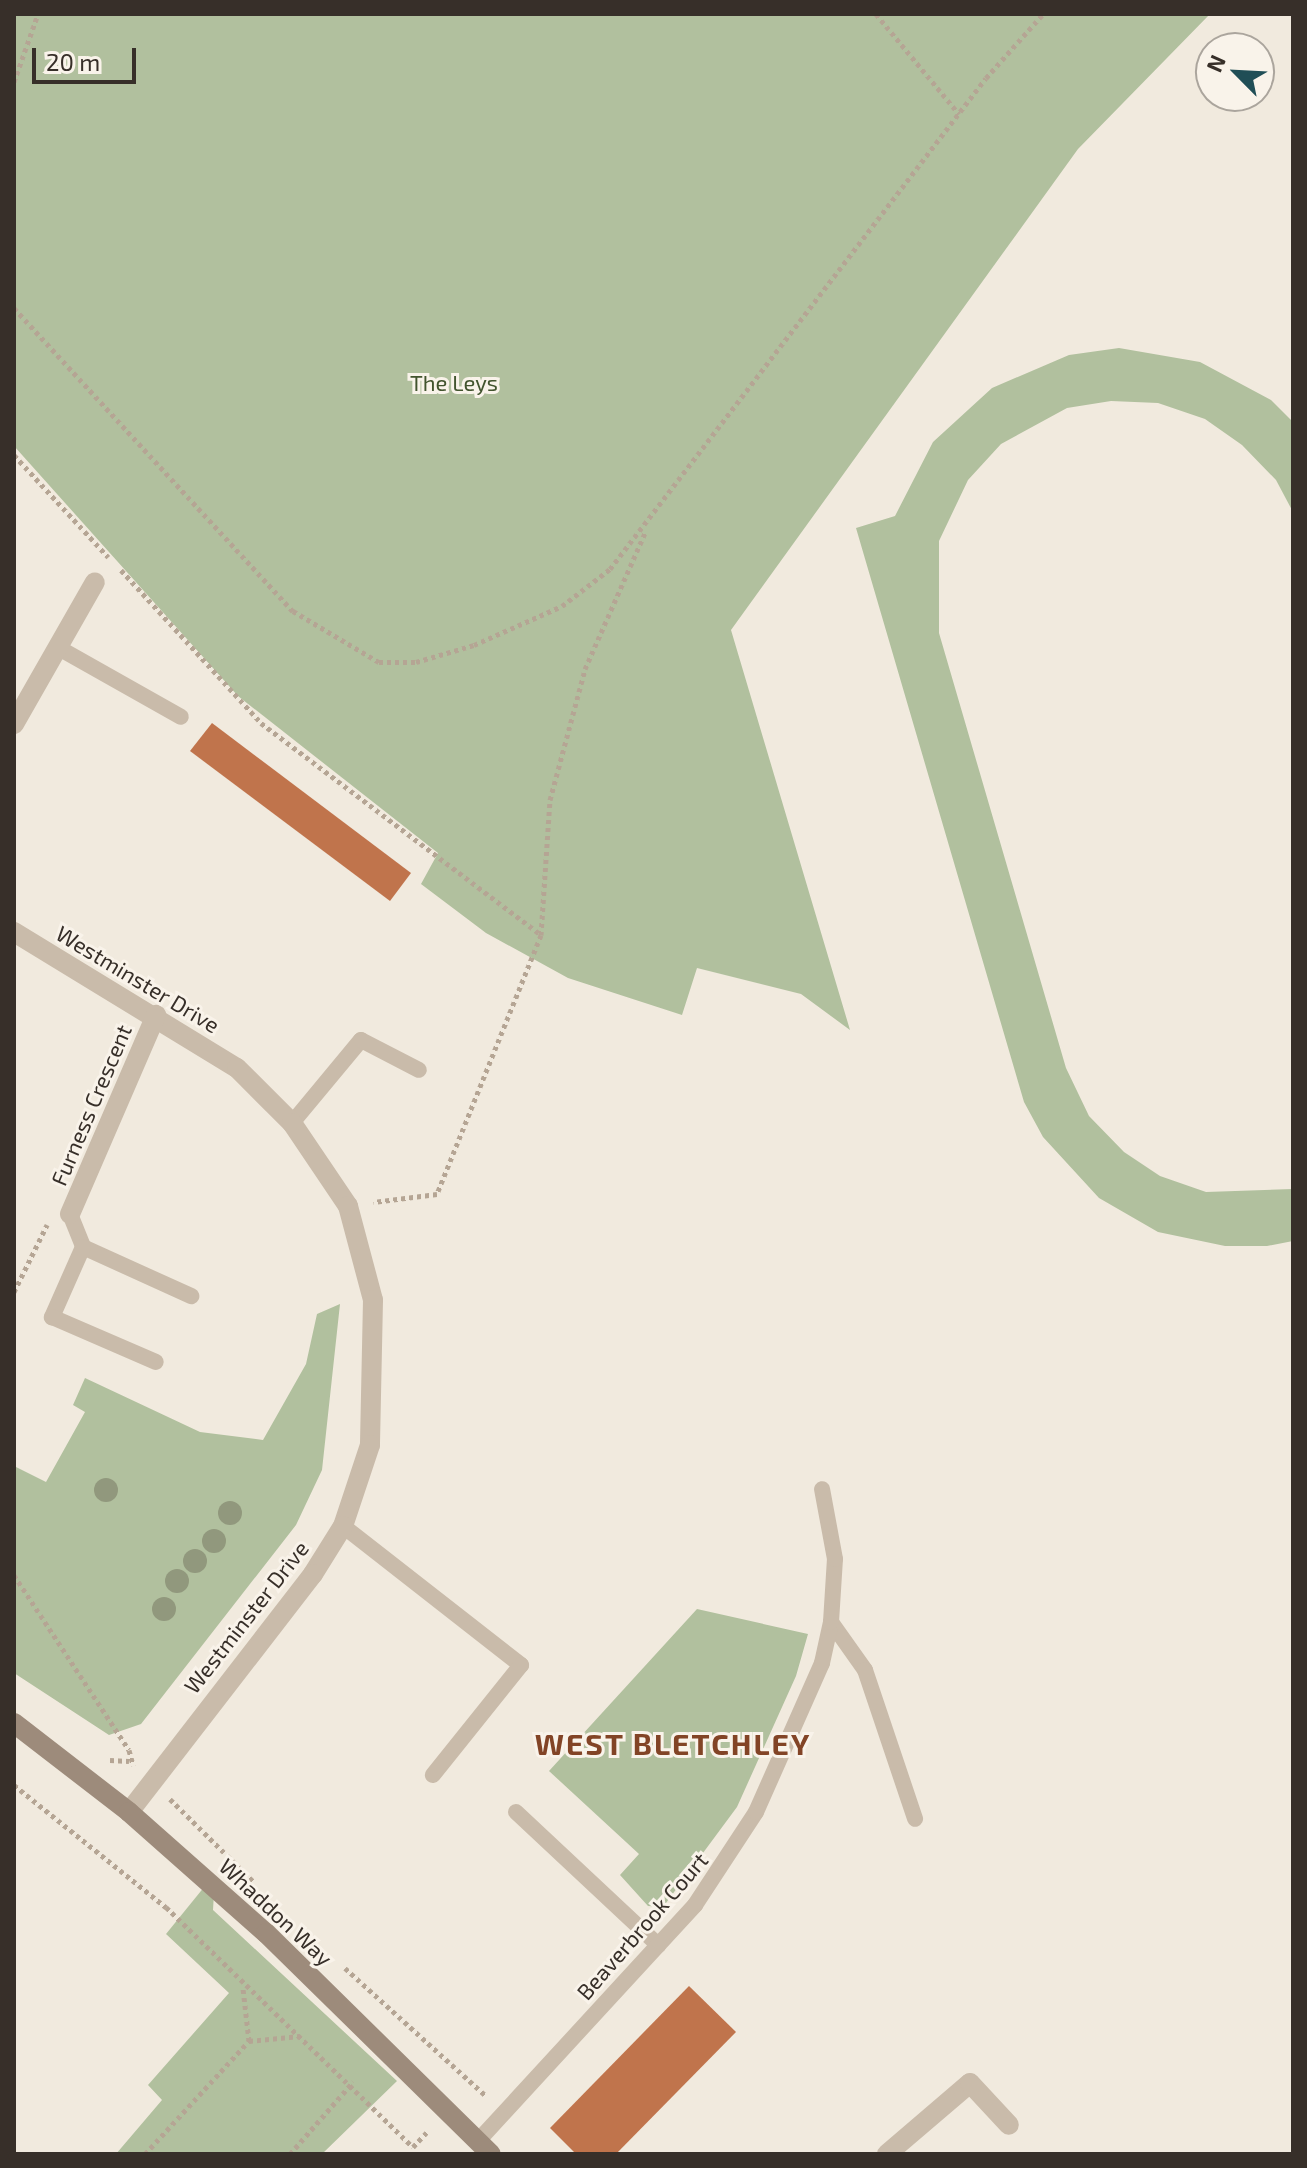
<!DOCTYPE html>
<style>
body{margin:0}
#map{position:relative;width:1307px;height:2168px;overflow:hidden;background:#f1eade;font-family:"Exo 2",sans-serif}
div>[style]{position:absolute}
.green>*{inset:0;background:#b1c09e}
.building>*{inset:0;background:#c0744c}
.path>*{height:5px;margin-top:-2.5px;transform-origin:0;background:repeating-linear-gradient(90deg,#b5a594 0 4px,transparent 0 8px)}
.lane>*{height:16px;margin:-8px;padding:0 8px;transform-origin:8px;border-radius:8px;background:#c9bbaa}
.street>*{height:20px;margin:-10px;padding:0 10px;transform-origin:10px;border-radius:10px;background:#c9bbaa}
.secondary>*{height:20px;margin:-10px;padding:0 10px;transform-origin:10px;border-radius:10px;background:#9d8b7b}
.trees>*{width:24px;height:24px;margin:-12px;border-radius:50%;background:#91987d}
span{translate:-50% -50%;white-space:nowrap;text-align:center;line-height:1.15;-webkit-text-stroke:6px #f9f3ea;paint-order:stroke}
.park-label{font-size:22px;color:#42542e}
.street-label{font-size:22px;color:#372f29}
.district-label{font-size:30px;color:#824426;font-weight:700;letter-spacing:2px}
.frame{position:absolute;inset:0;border:16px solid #372f29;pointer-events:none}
.north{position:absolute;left:1195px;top:32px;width:80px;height:80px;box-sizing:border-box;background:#f9f3ea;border:2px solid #aba59d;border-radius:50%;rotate:294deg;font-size:22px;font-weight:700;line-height:32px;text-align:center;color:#372f29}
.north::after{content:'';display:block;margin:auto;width:28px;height:36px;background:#204e56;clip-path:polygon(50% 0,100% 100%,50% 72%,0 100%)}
.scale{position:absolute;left:32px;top:48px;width:104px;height:36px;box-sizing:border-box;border:4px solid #372f29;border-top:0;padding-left:10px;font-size:24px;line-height:28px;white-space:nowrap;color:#372f29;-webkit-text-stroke:6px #f9f3ea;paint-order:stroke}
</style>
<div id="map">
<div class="green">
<i style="clip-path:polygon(14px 14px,1210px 14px,1078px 149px,731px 630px,850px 1030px,801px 994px,697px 968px,682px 1015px,568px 978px,486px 933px,421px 884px,438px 853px,238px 696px,14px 446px)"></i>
<i style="clip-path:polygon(1119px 348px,1200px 362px,1271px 400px,1293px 422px,1293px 512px,1276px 480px,1242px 445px,1205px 419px,1158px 403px,1111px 401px,1067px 408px,1001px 444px,968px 480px,939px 541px,939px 633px,1066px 1068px,1089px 1116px,1124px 1152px,1160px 1176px,1206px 1192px,1293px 1189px,1293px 1241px,1267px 1246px,1225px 1246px,1158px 1232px,1099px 1198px,1043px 1137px,1024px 1102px,856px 528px,895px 516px,933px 442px,992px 388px,1069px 355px)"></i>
<i style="clip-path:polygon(340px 1304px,322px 1470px,296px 1525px,141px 1724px,109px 1735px,14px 1673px,14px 1466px,46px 1482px,85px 1412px,73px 1405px,85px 1378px,200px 1432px,263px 1440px,306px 1364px,317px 1314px)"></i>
<i style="clip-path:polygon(697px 1609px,808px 1634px,796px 1676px,737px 1807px,663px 1907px,648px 1906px,620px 1875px,639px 1854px,549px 1771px)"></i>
<i style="clip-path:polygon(205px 1886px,214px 1893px,213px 1910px,397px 2081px,322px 2154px,116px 2154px,162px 2100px,148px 2085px,229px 1993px,166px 1934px)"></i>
</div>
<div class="building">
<i style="clip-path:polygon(212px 723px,411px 873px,390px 901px,190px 751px)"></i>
<i style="clip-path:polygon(689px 1986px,736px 2032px,616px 2154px,576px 2154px,550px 2128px)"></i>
</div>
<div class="path">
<i style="left:876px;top:14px;width:130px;rotate:50.3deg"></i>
<i style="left:14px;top:82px;width:72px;rotate:-70.6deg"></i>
<i style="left:14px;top:308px;width:412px;rotate:47.4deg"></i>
<i style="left:293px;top:611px;width:100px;rotate:30.7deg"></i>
<i style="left:379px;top:662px;width:37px"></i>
<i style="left:416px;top:662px;width:60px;rotate:-16.3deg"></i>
<i style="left:474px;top:645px;width:96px;rotate:-23.9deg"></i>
<i style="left:562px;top:606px;width:61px;rotate:-37.6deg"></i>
<i style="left:610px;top:569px;width:618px;rotate:-52.56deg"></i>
<i style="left:986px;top:78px;width:86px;rotate:-48.3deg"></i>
<i style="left:14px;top:455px;width:139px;rotate:47.3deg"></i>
<i style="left:121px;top:570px;width:207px;rotate:47.5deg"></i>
<i style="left:261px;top:723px;width:351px;rotate:37.1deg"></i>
<i style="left:541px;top:935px;width:279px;rotate:111.9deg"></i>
<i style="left:437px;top:1194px;width:64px;rotate:172.8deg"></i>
<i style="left:541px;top:935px;width:135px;rotate:-86.2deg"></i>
<i style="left:550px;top:800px;width:136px;rotate:-75deg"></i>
<i style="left:585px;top:669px;width:151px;rotate:-66.2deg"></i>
<i style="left:14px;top:1292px;width:75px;rotate:-63.8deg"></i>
<i style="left:14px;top:1575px;width:209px;rotate:56.7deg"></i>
<i style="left:129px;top:1750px;width:16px;rotate:75deg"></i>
<i style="left:110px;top:1760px;width:19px;rotate:3deg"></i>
<i style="left:14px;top:1785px;width:195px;rotate:38.8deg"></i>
<i style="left:166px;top:1907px;width:344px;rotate:44.2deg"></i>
<i style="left:413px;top:2147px;width:22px;rotate:-47deg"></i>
<i style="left:170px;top:1799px;width:118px;rotate:44.7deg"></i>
<i style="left:345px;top:1968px;width:190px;rotate:42.2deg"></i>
<i style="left:249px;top:2041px;width:51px;rotate:-5.6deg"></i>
<i style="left:145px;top:2154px;width:154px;rotate:-47.4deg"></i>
<i style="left:249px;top:2041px;width:53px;rotate:-96.5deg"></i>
<i style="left:290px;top:2154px;width:96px;rotate:-48.8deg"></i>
</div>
<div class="lane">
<i style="left:57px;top:647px;width:142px;rotate:29.4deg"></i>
<i style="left:292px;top:1123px;width:108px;rotate:-50.3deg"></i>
<i style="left:361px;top:1040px;width:65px;rotate:27.3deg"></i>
<i style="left:70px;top:1214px;width:35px;rotate:68deg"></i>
<i style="left:83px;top:1247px;width:119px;rotate:24.4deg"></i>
<i style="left:83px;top:1247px;width:77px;rotate:113.9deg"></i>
<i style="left:52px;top:1317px;width:113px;rotate:23.4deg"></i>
<i style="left:343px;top:1526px;width:226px;rotate:38deg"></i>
<i style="left:521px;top:1665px;width:141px;rotate:128.7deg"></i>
<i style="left:831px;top:1622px;width:59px;rotate:54.7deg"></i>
<i style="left:865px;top:1670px;width:157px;rotate:71.4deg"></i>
<i style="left:516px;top:1812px;width:195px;rotate:43.1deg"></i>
<i style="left:478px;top:2141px;width:321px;rotate:-47.4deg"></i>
<i style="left:695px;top:1905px;width:111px;rotate:-56.7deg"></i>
<i style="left:756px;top:1812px;width:163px;rotate:-66.1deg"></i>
<i style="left:822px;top:1663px;width:42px;rotate:-77.6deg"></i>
<i style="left:831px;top:1622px;width:63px;rotate:-86.4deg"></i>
<i style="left:835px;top:1559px;width:71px;rotate:-100.5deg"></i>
</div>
<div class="street">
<i style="left:14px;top:724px;width:163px;rotate:-60.3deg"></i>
<i style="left:14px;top:932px;width:261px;rotate:31.4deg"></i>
<i style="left:237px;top:1068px;width:78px;rotate:45deg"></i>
<i style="left:292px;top:1123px;width:100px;rotate:56deg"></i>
<i style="left:348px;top:1206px;width:97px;rotate:75.1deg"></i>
<i style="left:373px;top:1300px;width:145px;rotate:91.2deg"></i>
<i style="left:370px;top:1445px;width:85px;rotate:108.4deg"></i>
<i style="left:343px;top:1526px;width:57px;rotate:122deg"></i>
<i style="left:313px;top:1574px;width:301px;rotate:127.7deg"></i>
<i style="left:70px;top:1214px;width:217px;rotate:-66.6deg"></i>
<i style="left:887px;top:2154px;width:109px;rotate:-40.5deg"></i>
<i style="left:970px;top:2083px;width:57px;rotate:47.1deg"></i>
</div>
<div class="secondary">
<i style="left:14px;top:1723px;width:145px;rotate:37.7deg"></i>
<i style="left:129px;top:1812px;width:183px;rotate:41.5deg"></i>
<i style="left:266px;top:1933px;width:315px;rotate:44.5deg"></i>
</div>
<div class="trees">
<i style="left:106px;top:1490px"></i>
<i style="left:230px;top:1513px"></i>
<i style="left:214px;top:1541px"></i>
<i style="left:195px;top:1561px"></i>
<i style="left:177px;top:1581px"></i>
<i style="left:164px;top:1609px"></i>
</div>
<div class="park-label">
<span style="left:454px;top:383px">The Leys</span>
</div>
<div class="street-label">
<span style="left:138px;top:979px;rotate:31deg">Westminster Drive</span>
<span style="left:91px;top:1105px;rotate:-67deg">Furness Crescent</span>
<span style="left:246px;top:1617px;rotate:-52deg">Westminster Drive</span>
<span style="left:276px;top:1912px;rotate:43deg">Whaddon Way</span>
<span style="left:642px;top:1926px;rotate:-49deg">Beaverbrook Court</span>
</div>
<div class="district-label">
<span style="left:673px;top:1743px">WEST BLETCHLEY</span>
</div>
<div class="frame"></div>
<div class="north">N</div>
<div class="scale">20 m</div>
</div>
